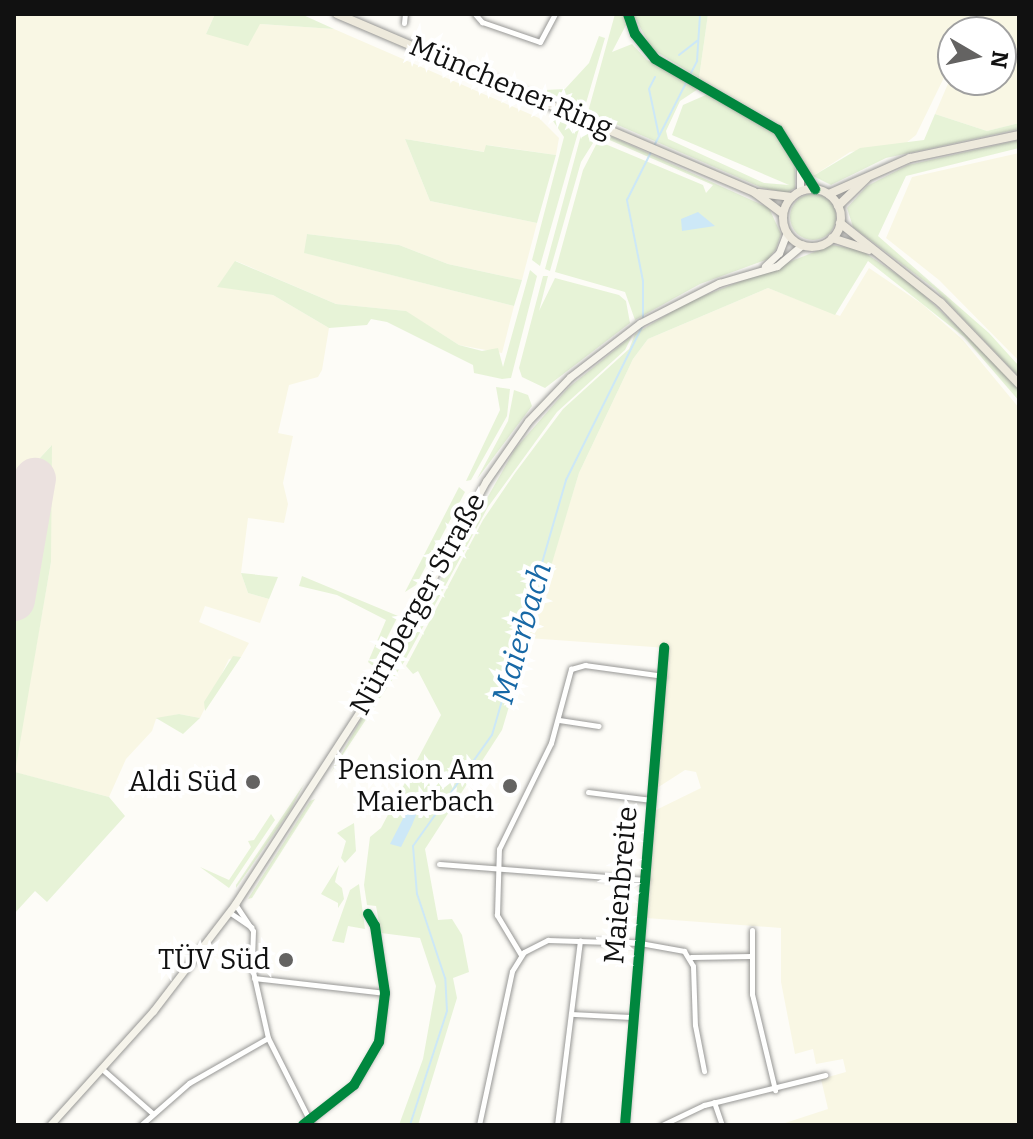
<!DOCTYPE html>
<meta charset="utf-8">
<style>
body{margin:0}
#map{position:relative;width:1033px;height:1139px;overflow:hidden;background:#fdfcf7;font-family:Bitter,serif}
div>[style]{position:absolute}
.farmland>*{inset:0;background:#f9f7e4}
.green>*{inset:0;background:#e7f3d7}
.round{border-radius:50%}
.water>*{inset:0;background:#cde8f7}
.stream>*{height:2px;margin:-1px;padding:0 1px;transform-origin:1px;border-radius:1px;background:#cde8f7}
.runway>*{height:42px;margin:-21px;padding:0 21px;transform-origin:21px;border-radius:21px;background:#ebe1df}
.roads{filter:drop-shadow(0 0 2px #979795) drop-shadow(0 0 2px #979795)}
.street>*{height:5px;margin:-2.5px;padding:0 2.5px;transform-origin:2.5px;border-radius:2.5px;background:#fffffe}
.secondary>*{height:7px;margin:-3.5px;padding:0 3.5px;transform-origin:3.5px;border-radius:3.5px;background:#f6f4eb}
.primary>*{height:8px;margin:-4px;padding:0 4px;transform-origin:4px;border-radius:4px;background:#ede9dc}
.primary>.ring{margin:-4px;padding:0;box-sizing:content-box;background:none;border:8px solid #ede9dc;border-radius:50%}
.cycleway>*{height:10px;margin:-5px;padding:0 5px;transform-origin:5px;border-radius:5px;background:#00873e}
.dots>*{width:22px;height:22px;translate:-50% -50%;box-sizing:border-box;border:4px solid #fff;border-radius:50%}
span{translate:-50% -50%;white-space:nowrap;text-align:center;line-height:1.15;-webkit-text-stroke:8px #fff;paint-order:stroke}
.street-label{font-size:28px;color:#111}
.poi-label{font-size:28px;color:#111}
.right{translate:-100% -50%;text-align:right}
.water-label{font-size:30px;color:#1768a6;font-style:italic}
.frame{position:absolute;inset:0;border:16px solid #111;pointer-events:none}
.north{position:absolute;left:937px;top:16px;width:80px;height:80px;box-sizing:border-box;background:#fff;border:2px solid #a0a0a0;border-radius:50%;rotate:99deg;font-size:22px;font-weight:700;line-height:32px;text-align:center;color:#111}
.north::after{content:'';display:block;margin:auto;width:28px;height:36px;background:#646362;clip-path:polygon(50% 0,100% 100%,50% 72%,0 100%)}
</style>
<div id="map">
<div class="farmland">
<i style="clip-path:polygon(14px 14px,215px 14px,206px 34px,260px 24px,334px 29px,539px 118px,559px 138px,556px 155px,487px 145px,485px 152px,405px 139px,430px 201px,537px 223px,522px 280px,448px 264px,399px 245px,307px 234px,305px 253px,514px 306px,502px 353px,459px 345px,405px 311px,336px 304px,236px 261px,218px 286px,273px 295px,329px 328px,322px 370px,318px 377px,289px 385px,278px 433px,293px 436px,283px 483px,288px 504px,284px 523px,248px 518px,241px 573px,248px 593px,269px 599px,260px 623px,205px 606px,199px 622px,249px 643px,241px 657px,229px 659px,200px 718px,179px 714px,156px 719px,152px 731px,126px 759px,109px 797px,14px 772px,51px 562px,51px 446px,14px 486px)"></i>
<i style="clip-path:polygon(708px 14px,972px 14px,965px 32px,953px 32px,953px 59px,916px 135px,906px 143px,850px 152px,813px 176px,781px 125px,699px 78px)"></i>
<i style="clip-path:polygon(978px 14px,1019px 14px,1019px 123px,987px 131px,935px 114px,953px 72px,953px 80px,1001px 80px,1001px 32px,970px 32px)"></i>
<i style="clip-path:polygon(1019px 153px,1019px 361px,939px 280px,886px 238px,912px 177px)"></i>
<i style="clip-path:polygon(869px 268px,922px 304px,962px 339px,1019px 408px,1019px 1125px,779px 1125px,828px 1109px,821px 1079px,846px 1072px,843px 1059px,816px 1064px,813px 1049px,795px 1054px,781px 982px,781px 928px,646px 918px,656px 810px,701px 788px,696px 772px,685px 770px,657px 788px,667px 648px,528px 638px,579px 473px,633px 359px,648px 339px,768px 288px,840px 316px)"></i>
</div>
<div class="green">
<i style="clip-path:polygon(215px 14px,301px 14px,334px 29px,260px 24px,248px 46px,206px 34px)"></i>
<i style="clip-path:polygon(615px 14px,623px 14px,626px 25px,612px 52px,632px 44px,647px 60px,698px 89px,680px 101px,666px 131px,668px 139px,764px 183px,789px 185px,672px 135px,683px 105px,708px 94px,779px 136px,795px 163px,795px 188px,787px 193px,760px 187px,588px 112px)"></i>
<i style="clip-path:polygon(633px 14px,708px 14px,699px 78px,652px 49px)"></i>
<i style="clip-path:polygon(599px 36px,605px 38px,584px 110px,543px 94px,545px 90px,565px 89px,589px 63px)"></i>
<i style="clip-path:polygon(556px 111px,581px 122px,540px 266px,532px 260px,564px 137px,553px 121px)"></i>
<i style="clip-path:polygon(935px 114px,987px 131px,1019px 123px,1019px 129px,886px 158px,831px 185px,813px 176px,860px 148px,924px 140px)"></i>
<i style="clip-path:polygon(584px 124px,769px 208px,781px 234px,776px 249px,768px 259px,700px 284px,635px 320px,625px 292px,555px 272px,583px 170px,598px 141px,703px 185px,706px 193px,713px 185px,598px 135px,581px 162px,550px 271px,545px 269px)"></i>
<i style="clip-path:polygon(405px 139px,484px 152px,486px 145px,556px 155px,537px 223px,430px 201px)"></i>
<i style="clip-path:polygon(1019px 140px,1019px 148px,906px 176px,878px 236px,989px 333px,1019px 366px,1019px 377px,935px 289px,853px 227px,847px 208px,867px 186px,908px 165px)"></i>
<i class="round" style="left:790px;top:194px;width:46px;height:46px"></i>
<i style="clip-path:polygon(307px 234px,399px 245px,448px 264px,522px 280px,514px 306px,304px 253px)"></i>
<i style="clip-path:polygon(832px 245px,861px 250px,914px 286px,996px 363px,1019px 390px,1019px 401px,964px 337px,868px 261px,835px 315px,768px 288px,648px 339px,633px 359px,579px 473px,502px 730px,425px 849px,438px 920px,452px 919px,462px 935px,469px 972px,453px 978px,457px 998px,418px 1125px,399px 1125px,423px 1059px,436px 986px,420px 938px,381px 933px,376px 906px,367px 905px,364px 885px,370px 837px,381px 828px,441px 715px,418px 671px,413px 674px,406px 666px,483px 520px,515px 473px,563px 409px,629px 349px,635px 334px,688px 302px)"></i>
<i style="clip-path:polygon(235px 261px,336px 304px,406px 311px,459px 345px,482px 351px,498px 348px,503px 367px,530px 270px,537px 276px,511px 378px,502px 379px,474px 373px,473px 365px,387px 322px,371px 319px,367px 325px,329px 328px,273px 295px,217px 287px)"></i>
<i style="clip-path:polygon(543px 276px,548px 276px,539px 311px,555px 278px,619px 295px,626px 301px,630px 323px,545px 388px,522px 377px,519px 368px)"></i>
<i style="clip-path:polygon(632px 336px,625px 350px,557px 412px,488px 507px,404px 662px,330px 774px,515px 449px,568px 388px)"></i>
<i style="clip-path:polygon(496px 387px,510px 389px,507px 416px,471px 480px,466px 481px,500px 410px)"></i>
<i style="clip-path:polygon(514px 390px,528px 395px,532px 406px,477px 479px,508px 421px)"></i>
<i style="clip-path:polygon(52px 445px,51px 562px,15px 772px,109px 797px,125px 816px,47px 902px,35px 891px,14px 914px,14px 630px,42px 468px,29px 481px,14px 568px,14px 486px)"></i>
<i style="clip-path:polygon(459px 487px,465px 492px,416px 585px,405px 592px)"></i>
<i style="clip-path:polygon(241px 573px,278px 577px,269px 599px,248px 593px)"></i>
<i style="clip-path:polygon(302px 576px,398px 616px,373px 666px,368px 662px,386px 620px,337px 595px,299px 586px)"></i>
<i style="clip-path:polygon(233px 656px,241px 657px,205px 711px,204px 702px)"></i>
<i style="clip-path:polygon(179px 714px,200px 718px,183px 734px,156px 718px)"></i>
<i style="clip-path:polygon(304px 784px,290px 811px,236px 888px,236px 885px)"></i>
<i style="clip-path:polygon(315px 799px,252px 898px,248px 899px,310px 801px)"></i>
<i style="clip-path:polygon(271px 814px,275px 820px,229px 888px,200px 867px,229px 880px,251px 847px,248px 841px,254px 840px)"></i>
<i style="clip-path:polygon(354px 823px,356px 851px,345px 863px,341px 858px,346px 841px,337px 833px)"></i>
<i style="clip-path:polygon(339px 865px,335px 882px,342px 888px,344px 899px,338px 908px,338px 903px,321px 894px)"></i>
<i style="clip-path:polygon(359px 884px,365px 929px,348px 926px,344px 943px,332px 941px,350px 890px)"></i>
</div>
<div class="water">
<i style="clip-path:polygon(698px 212px,715px 226px,682px 231px,681px 219px)"></i>
<i style="clip-path:polygon(411px 803px,418px 810px,412px 825px,401px 847px,390px 844px)"></i>
</div>
<div class="stream">
<i style="left:679px;top:55px;width:23px;rotate:-38deg"></i>
<i style="left:690px;top:75px;width:16px;rotate:-63deg"></i>
<i style="left:697px;top:61px;width:47px;rotate:-86.3deg"></i>
<i style="left:655px;top:77px;width:13px;rotate:117deg"></i>
<i style="left:649px;top:89px;width:48px;rotate:78deg"></i>
<i style="left:654px;top:146px;width:73px;rotate:-63.1deg"></i>
<i style="left:643px;top:319px;width:38px;rotate:-90deg"></i>
<i style="left:643px;top:281px;width:83px;rotate:-101.2deg"></i>
<i style="left:627px;top:200px;width:54px;rotate:-63.4deg"></i>
<i style="left:410px;top:1125px;width:120px;rotate:-72deg"></i>
<i style="left:447px;top:1011px;width:33px;rotate:-93deg"></i>
<i style="left:445px;top:978px;width:89px;rotate:-108.4deg"></i>
<i style="left:417px;top:894px;width:48px;rotate:-94.8deg"></i>
<i style="left:413px;top:846px;width:136px;rotate:-54.6deg"></i>
<i style="left:492px;top:735px;width:266px;rotate:-73.8deg"></i>
<i style="left:566px;top:480px;width:173px;rotate:-63.6deg"></i>
</div>
<div class="runway">
<i style="left:14px;top:600px;width:123px;rotate:-80.2deg"></i>
</div>
<div class="roads">
<div class="street">
<i style="left:475px;top:14px;width:11px;rotate:49deg"></i>
<i style="left:482px;top:22px;width:61px;rotate:19deg"></i>
<i style="left:540px;top:42px;width:32px;rotate:-62deg"></i>
<i style="left:404px;top:23px;width:9px;rotate:-84deg"></i>
<i style="left:559px;top:720px;width:40px;rotate:8.5deg"></i>
<i style="left:588px;top:792px;width:64px;rotate:7.1deg"></i>
<i style="left:439px;top:864px;width:208px;rotate:4.4deg"></i>
<i style="left:235px;top:904px;width:32px;rotate:56deg"></i>
<i style="left:253px;top:931px;width:36px;rotate:92deg"></i>
<i style="left:252px;top:967px;width:73px;rotate:77.3deg"></i>
<i style="left:268px;top:1038px;width:97px;rotate:63.2deg"></i>
<i style="left:229px;top:912px;width:27px;rotate:34deg"></i>
<i style="left:752px;top:930px;width:64px;rotate:90deg"></i>
<i style="left:752px;top:994px;width:99px;rotate:76.5deg"></i>
<i style="left:521px;top:955px;width:47px;rotate:-121deg"></i>
<i style="left:497px;top:915px;width:66px;rotate:-88.3deg"></i>
<i style="left:499px;top:849px;width:118px;rotate:-63.9deg"></i>
<i style="left:551px;top:743px;width:77px;rotate:-74.9deg"></i>
<i style="left:571px;top:669px;width:15px;rotate:-16deg"></i>
<i style="left:585px;top:665px;width:79px;rotate:8deg"></i>
<i style="left:691px;top:957px;width:60px;rotate:-1deg"></i>
<i style="left:254px;top:978px;width:132px;rotate:6.5deg"></i>
<i style="left:573px;top:1014px;width:60px;rotate:2.9deg"></i>
<i style="left:101px;top:1068px;width:68px;rotate:41.4deg"></i>
<i style="left:714px;top:1102px;width:24px;rotate:71deg"></i>
<i style="left:141px;top:1125px;width:64px;rotate:-41.2deg"></i>
<i style="left:189px;top:1083px;width:91px;rotate:-29.7deg"></i>
<i style="left:303px;top:1125px;width:65px;rotate:-38.1deg"></i>
<i style="left:354px;top:1085px;width:50px;rotate:-59.8deg"></i>
<i style="left:379px;top:1042px;width:49px;rotate:-83deg"></i>
<i style="left:385px;top:993px;width:68px;rotate:-98.5deg"></i>
<i style="left:375px;top:926px;width:14px;rotate:-120deg"></i>
<i style="left:479px;top:1125px;width:157px;rotate:-77.9deg"></i>
<i style="left:512px;top:971px;width:22px;rotate:-58deg"></i>
<i style="left:524px;top:952px;width:27px;rotate:-27deg"></i>
<i style="left:548px;top:940px;width:92px;rotate:1.9deg"></i>
<i style="left:640px;top:943px;width:45px;rotate:10.3deg"></i>
<i style="left:684px;top:951px;width:17px;rotate:59deg"></i>
<i style="left:693px;top:966px;width:59px;rotate:88.1deg"></i>
<i style="left:695px;top:1025px;width:47px;rotate:78.9deg"></i>
<i style="left:557px;top:1125px;width:186px;rotate:-82.9deg"></i>
<i style="left:625px;top:1125px;width:479px;rotate:-85.3deg"></i>
<i style="left:662px;top:1125px;width:47px;rotate:-25.5deg"></i>
<i style="left:704px;top:1105px;width:125px;rotate:-13.9deg"></i>
</div>
<div class="secondary">
<i style="left:628px;top:14px;width:21px;rotate:71deg"></i>
<i style="left:635px;top:34px;width:32px;rotate:51deg"></i>
<i style="left:655px;top:59px;width:142px;rotate:30deg"></i>
<i style="left:778px;top:130px;width:70px;rotate:57.9deg"></i>
<i style="left:800px;top:191px;width:25px;rotate:-90deg"></i>
<i style="left:765px;top:266px;width:19px;rotate:-43deg"></i>
<i style="left:779px;top:253px;width:22px;rotate:-69deg"></i>
<i style="left:50px;top:1125px;width:154px;rotate:-47.9deg"></i>
<i style="left:153px;top:1011px;width:135px;rotate:-52.5deg"></i>
<i style="left:235px;top:904px;width:230px;rotate:-57.1deg"></i>
<i style="left:360px;top:711px;width:262px;rotate:-61.3deg"></i>
<i style="left:486px;top:481px;width:73px;rotate:-55deg"></i>
<i style="left:528px;top:421px;width:61px;rotate:-46.3deg"></i>
<i style="left:570px;top:377px;width:88px;rotate:-37.6deg"></i>
<i style="left:640px;top:323px;width:89px;rotate:-26.9deg"></i>
<i style="left:719px;top:283px;width:60px;rotate:-16.3deg"></i>
<i style="left:777px;top:266px;width:33px;rotate:-40deg"></i>
</div>
<div class="primary">
<i style="left:337px;top:14px;width:453px;rotate:23.1deg"></i>
<i style="left:754px;top:192px;width:36px;rotate:37deg"></i>
<i class="ring" style="left:783px;top:189px;width:50px;height:50px"></i>
<i style="left:759px;top:193px;width:33px;rotate:7deg"></i>
<i style="left:829px;top:194px;width:89px;rotate:-24deg"></i>
<i style="left:910px;top:158px;width:111px;rotate:-11.9deg"></i>
<i style="left:838px;top:206px;width:39px;rotate:-44deg"></i>
<i style="left:840px;top:223px;width:129px;rotate:38.4deg"></i>
<i style="left:941px;top:303px;width:112px;rotate:46.1deg"></i>
<i style="left:832px;top:238px;width:39px;rotate:18deg"></i>
</div>
</div>
<div class="cycleway">
<i style="left:628px;top:14px;width:21px;rotate:71deg"></i>
<i style="left:635px;top:34px;width:32px;rotate:51deg"></i>
<i style="left:655px;top:59px;width:142px;rotate:30deg"></i>
<i style="left:778px;top:130px;width:70px;rotate:57.9deg"></i>
<i style="left:303px;top:1125px;width:65px;rotate:-38.1deg"></i>
<i style="left:354px;top:1085px;width:50px;rotate:-59.8deg"></i>
<i style="left:379px;top:1042px;width:49px;rotate:-83deg"></i>
<i style="left:385px;top:993px;width:68px;rotate:-98.5deg"></i>
<i style="left:375px;top:926px;width:14px;rotate:-120deg"></i>
<i style="left:625px;top:1125px;width:479px;rotate:-85.3deg"></i>
</div>
<div class="dots">
<i style="left:253px;top:782px;background:#646362"></i>
<i style="left:510px;top:786px;background:#646362"></i>
<i style="left:286px;top:960px;background:#646362"></i>
</div>
<div class="street-label">
<span style="left:511px;top:87px;rotate:23deg">Münchener Ring</span>
<span style="left:418px;top:604px;rotate:-61deg">Nürnberger Straße</span>
<span style="left:621px;top:885px;rotate:-85deg">Maienbreite</span>
</div>
<div class="poi-label">
<span class="right" style="left:494px;top:786px">Pension Am<br>Maierbach</span>
<span class="right" style="left:237px;top:782px">Aldi Süd</span>
<span class="right" style="left:270px;top:960px">TÜV Süd</span>
</div>
<div class="water-label">
<span style="left:522px;top:633px;rotate:-74deg">Maierbach</span>
</div>
<div class="frame"></div>
<div class="north">N</div>
</div>
